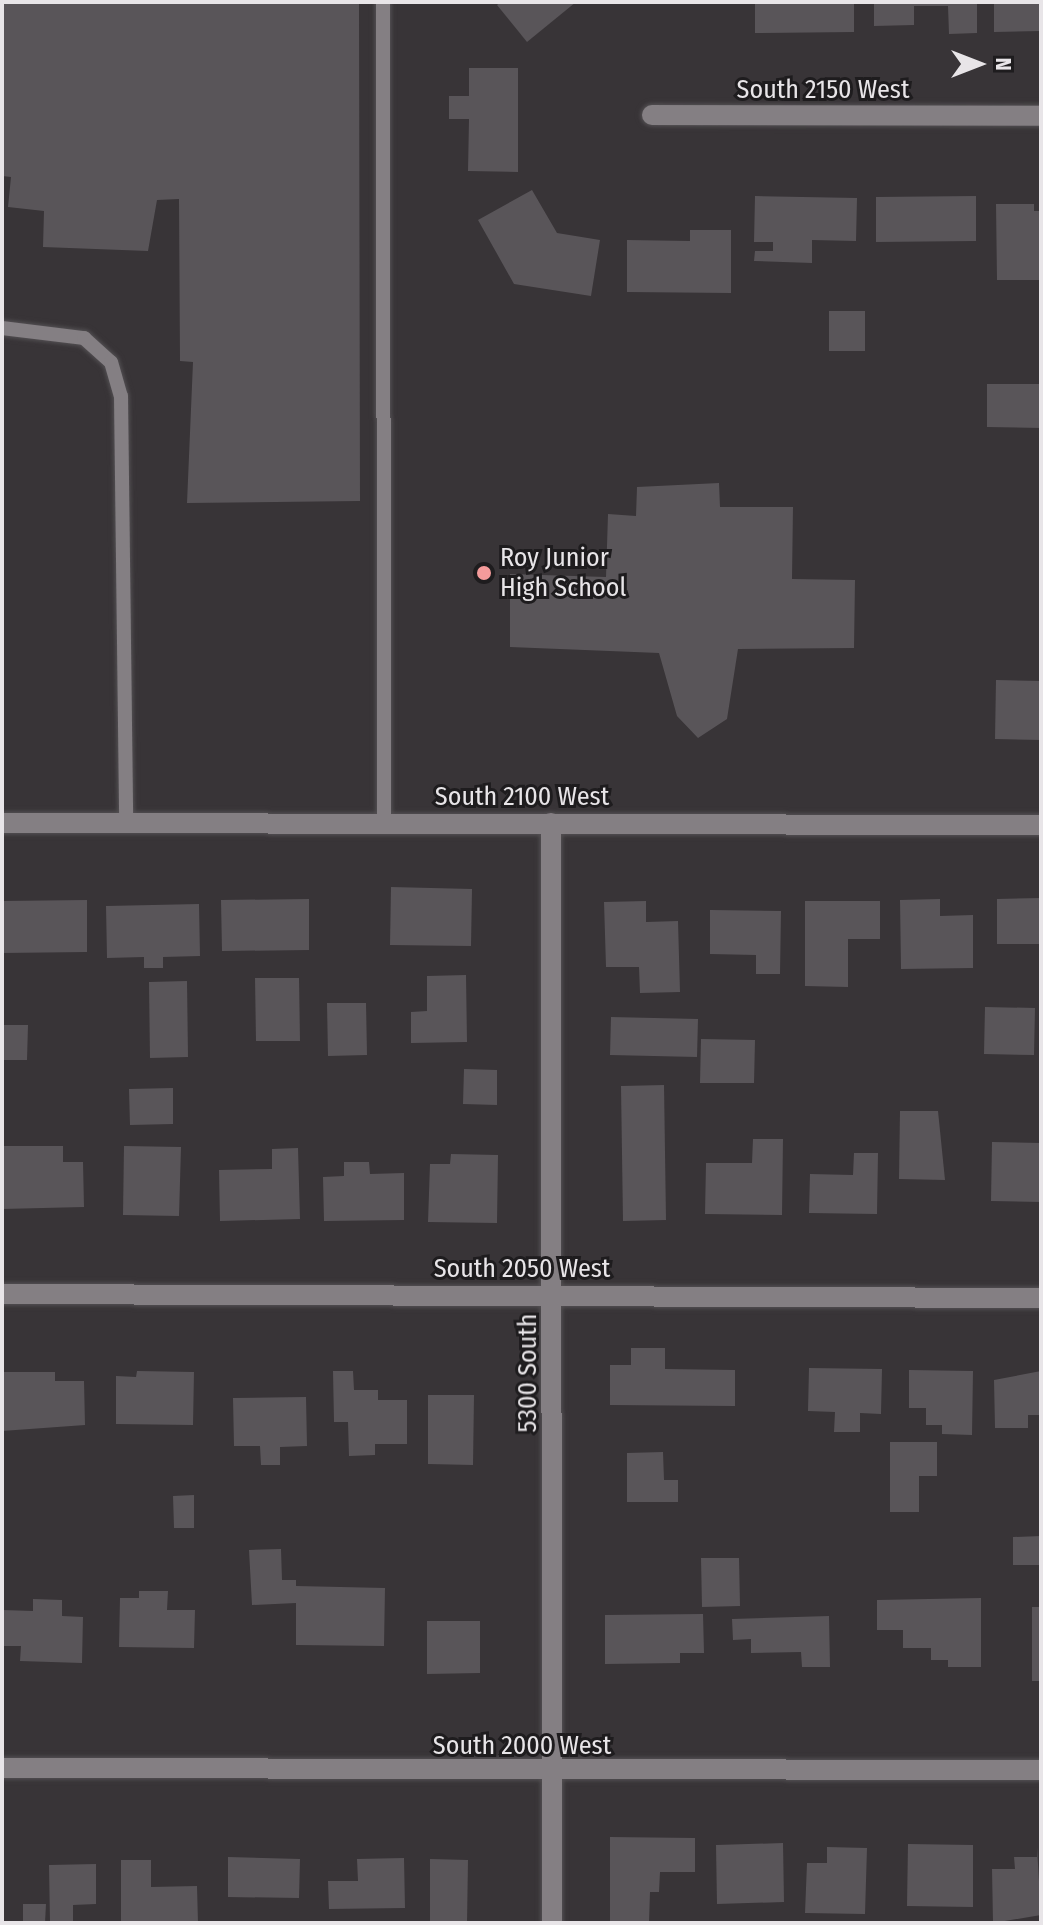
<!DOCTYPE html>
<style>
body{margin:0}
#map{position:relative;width:1043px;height:1925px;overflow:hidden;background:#383437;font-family:"Fira Sans Condensed",sans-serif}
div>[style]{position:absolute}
.building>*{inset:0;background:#595559}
.roads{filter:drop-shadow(0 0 2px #535053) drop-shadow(0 0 2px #535053)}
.service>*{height:14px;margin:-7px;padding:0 7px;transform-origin:7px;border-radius:7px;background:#847f83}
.minor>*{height:20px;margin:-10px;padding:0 10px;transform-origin:10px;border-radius:10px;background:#847f83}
.tertiary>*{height:20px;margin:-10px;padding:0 10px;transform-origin:10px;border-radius:10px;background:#847f83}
.dots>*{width:22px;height:22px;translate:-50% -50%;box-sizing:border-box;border:4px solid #1e1c1e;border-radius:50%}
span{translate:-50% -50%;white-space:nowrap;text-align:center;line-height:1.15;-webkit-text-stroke:6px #1e1c1e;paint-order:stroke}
.street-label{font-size:26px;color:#e8e5e8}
.poi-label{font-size:26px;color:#e8e5e8}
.left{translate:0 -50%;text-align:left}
.frame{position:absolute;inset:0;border:4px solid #e8e5e8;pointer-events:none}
.north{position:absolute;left:939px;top:24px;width:80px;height:80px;-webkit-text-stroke:6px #1e1c1e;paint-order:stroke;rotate:90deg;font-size:22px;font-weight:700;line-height:32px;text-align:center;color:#e8e5e8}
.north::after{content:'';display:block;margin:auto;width:28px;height:36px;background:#e8e5e8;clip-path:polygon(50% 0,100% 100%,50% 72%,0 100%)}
</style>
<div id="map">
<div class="building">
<i style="clip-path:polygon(2px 2px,359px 2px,360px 501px,187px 503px,193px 362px,180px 361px,179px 199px,157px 200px,148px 251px,43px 247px,44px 211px,8px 207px,11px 177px,2px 176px)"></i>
<i style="clip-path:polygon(501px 2px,576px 2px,527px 42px,497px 5px)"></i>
<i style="clip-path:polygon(755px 2px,854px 2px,854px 32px,755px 33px)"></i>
<i style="clip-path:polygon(874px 2px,977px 2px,977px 33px,949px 34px,948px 6px,914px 6px,914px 25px,874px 26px)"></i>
<i style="clip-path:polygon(994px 2px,1041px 2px,1041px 31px,994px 32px)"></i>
<i style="clip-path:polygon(469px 68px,518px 68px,518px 172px,468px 171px,469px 119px,449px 119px,449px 96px,469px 96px)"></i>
<i style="clip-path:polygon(532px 190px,557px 233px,600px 240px,591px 296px,514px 284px,478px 220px)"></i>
<i style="clip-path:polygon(755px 196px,857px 198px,856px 241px,812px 240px,812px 263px,754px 261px,755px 251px,773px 251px,773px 242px,754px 242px)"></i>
<i style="clip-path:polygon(976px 196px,976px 241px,876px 242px,876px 197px)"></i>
<i style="clip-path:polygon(996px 204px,1034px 204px,1034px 211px,1041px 211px,1041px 280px,997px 280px)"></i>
<i style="clip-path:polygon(690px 230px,731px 230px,731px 293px,627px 292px,627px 240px,690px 241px)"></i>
<i style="clip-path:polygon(829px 311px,865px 311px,865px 351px,829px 351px)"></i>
<i style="clip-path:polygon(987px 384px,1041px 384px,1041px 428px,987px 427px)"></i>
<i style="clip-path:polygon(719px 483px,720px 507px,793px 507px,792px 579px,855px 580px,854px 648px,738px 649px,727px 719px,698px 738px,677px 716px,659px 653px,510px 647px,510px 574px,606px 577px,608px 514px,636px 516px,637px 487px)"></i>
<i style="clip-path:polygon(996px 680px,1041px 681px,1041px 740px,995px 739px)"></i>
<i style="clip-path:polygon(391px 887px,472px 889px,471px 946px,390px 945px)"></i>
<i style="clip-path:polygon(1041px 898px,1041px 944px,997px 944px,997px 899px)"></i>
<i style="clip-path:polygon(309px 899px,309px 950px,222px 951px,221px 900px)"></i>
<i style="clip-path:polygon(940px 899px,940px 916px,973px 915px,973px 968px,901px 969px,900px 900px)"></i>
<i style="clip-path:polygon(87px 900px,87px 952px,2px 953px,2px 901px)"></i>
<i style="clip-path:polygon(646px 901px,646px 922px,678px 921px,680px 992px,640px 993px,639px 967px,606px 967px,604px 902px)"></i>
<i style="clip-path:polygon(805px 901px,880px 901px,880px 939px,848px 939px,848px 987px,805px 986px)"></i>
<i style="clip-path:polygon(199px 904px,200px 956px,163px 957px,163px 968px,144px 968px,144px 957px,107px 958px,106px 906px)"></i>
<i style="clip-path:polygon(710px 910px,781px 911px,780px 974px,756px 974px,756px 955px,710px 954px)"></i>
<i style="clip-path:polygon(466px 975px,467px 1042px,411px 1043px,411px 1012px,427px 1011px,427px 976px)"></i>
<i style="clip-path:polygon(255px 978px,299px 978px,300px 1041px,256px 1041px)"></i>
<i style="clip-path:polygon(187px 981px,188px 1057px,150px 1058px,149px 982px)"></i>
<i style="clip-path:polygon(327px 1003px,366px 1003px,367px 1055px,328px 1056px)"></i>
<i style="clip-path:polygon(985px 1007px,1035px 1008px,1034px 1055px,984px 1054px)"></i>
<i style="clip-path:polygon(611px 1017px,698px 1019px,697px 1057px,610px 1055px)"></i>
<i style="clip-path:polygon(2px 1025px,28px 1025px,27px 1060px,2px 1060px)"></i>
<i style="clip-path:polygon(701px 1039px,755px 1040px,754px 1083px,700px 1083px)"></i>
<i style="clip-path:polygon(464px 1069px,497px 1070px,497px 1105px,463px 1104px)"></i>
<i style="clip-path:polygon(664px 1085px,666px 1220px,623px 1221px,621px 1086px)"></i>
<i style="clip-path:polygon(173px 1088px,173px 1124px,130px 1125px,129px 1089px)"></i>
<i style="clip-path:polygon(900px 1111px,938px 1111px,945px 1180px,899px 1179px)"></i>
<i style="clip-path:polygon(753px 1139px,783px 1139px,782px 1215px,705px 1214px,706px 1163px,752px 1163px)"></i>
<i style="clip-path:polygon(992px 1142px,1041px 1143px,1041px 1202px,991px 1201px)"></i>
<i style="clip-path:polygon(2px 1146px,63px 1146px,63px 1162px,83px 1162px,84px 1207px,2px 1209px)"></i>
<i style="clip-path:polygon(124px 1146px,181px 1147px,179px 1216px,123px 1215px)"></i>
<i style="clip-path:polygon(298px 1148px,300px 1219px,220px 1221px,219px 1170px,272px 1169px,272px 1149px)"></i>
<i style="clip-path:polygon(854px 1153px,878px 1153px,877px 1214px,809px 1213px,810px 1174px,853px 1175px)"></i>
<i style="clip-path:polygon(451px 1154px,498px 1155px,497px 1223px,428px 1222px,430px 1164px,450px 1164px)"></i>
<i style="clip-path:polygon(344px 1162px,369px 1162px,370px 1174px,404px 1173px,404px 1220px,324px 1221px,323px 1177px,344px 1176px)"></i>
<i style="clip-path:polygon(631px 1348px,665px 1348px,665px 1369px,735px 1370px,735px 1406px,610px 1405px,610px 1365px,631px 1365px)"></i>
<i style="clip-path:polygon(809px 1368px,882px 1369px,881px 1414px,860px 1413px,860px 1432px,834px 1432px,835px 1412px,808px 1411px)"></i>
<i style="clip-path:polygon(909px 1370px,973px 1371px,972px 1435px,942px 1434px,942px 1425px,926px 1425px,926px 1408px,909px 1408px)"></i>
<i style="clip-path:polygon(137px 1371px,194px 1372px,193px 1425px,116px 1424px,116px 1376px,136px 1377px)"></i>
<i style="clip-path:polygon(333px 1371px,353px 1371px,354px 1390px,378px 1390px,378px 1400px,407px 1400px,407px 1444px,375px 1444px,375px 1455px,349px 1456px,348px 1422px,334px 1422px)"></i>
<i style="clip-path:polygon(1041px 1371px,1041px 1415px,1028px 1415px,1028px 1428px,995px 1428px,994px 1380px)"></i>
<i style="clip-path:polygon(2px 1372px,55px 1372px,55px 1381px,84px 1381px,85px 1425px,2px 1431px)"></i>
<i style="clip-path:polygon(428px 1395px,474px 1395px,473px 1465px,428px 1464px)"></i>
<i style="clip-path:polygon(306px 1397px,307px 1446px,280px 1447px,280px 1465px,261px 1465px,260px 1446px,234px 1446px,233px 1398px)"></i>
<i style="clip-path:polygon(890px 1442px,937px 1442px,937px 1476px,919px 1476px,919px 1512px,890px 1512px)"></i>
<i style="clip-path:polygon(663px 1452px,664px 1480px,678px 1480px,678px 1502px,627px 1502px,627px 1453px)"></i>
<i style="clip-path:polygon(194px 1495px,194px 1528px,174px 1528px,173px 1496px)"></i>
<i style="clip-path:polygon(1041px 1536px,1041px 1565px,1013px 1565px,1013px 1537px)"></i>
<i style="clip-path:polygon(281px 1549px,282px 1580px,296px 1580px,296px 1586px,385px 1588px,384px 1646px,296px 1645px,296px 1603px,252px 1605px,249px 1550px)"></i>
<i style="clip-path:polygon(701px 1558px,739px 1558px,740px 1606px,702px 1607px)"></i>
<i style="clip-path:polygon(139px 1591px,168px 1591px,167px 1610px,195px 1610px,194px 1648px,119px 1647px,120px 1598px,139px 1598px)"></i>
<i style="clip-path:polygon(981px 1598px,981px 1667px,948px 1667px,948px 1660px,931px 1660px,931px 1648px,903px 1648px,903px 1630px,877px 1630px,877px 1600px)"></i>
<i style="clip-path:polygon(33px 1599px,62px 1600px,62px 1616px,83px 1617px,82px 1663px,20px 1661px,21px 1646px,2px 1646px,2px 1610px,33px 1611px)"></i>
<i style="clip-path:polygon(1032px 1607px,1041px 1607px,1041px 1681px,1032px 1681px)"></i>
<i style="clip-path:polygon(703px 1614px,704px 1653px,680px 1653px,680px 1663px,605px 1664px,605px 1615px)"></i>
<i style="clip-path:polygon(829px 1616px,830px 1667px,802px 1667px,801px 1652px,751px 1653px,751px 1639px,733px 1640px,732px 1619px)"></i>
<i style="clip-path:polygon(427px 1621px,480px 1621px,480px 1673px,427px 1674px)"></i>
<i style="clip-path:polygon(610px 1837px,695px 1838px,695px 1872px,660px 1872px,659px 1892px,650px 1892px,649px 1923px,610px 1923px)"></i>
<i style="clip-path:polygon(783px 1843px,784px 1902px,717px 1904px,716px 1845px)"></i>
<i style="clip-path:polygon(908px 1844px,973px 1845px,973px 1907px,907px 1906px)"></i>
<i style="clip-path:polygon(827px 1847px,867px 1848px,865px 1914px,805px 1913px,807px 1863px,827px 1863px)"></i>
<i style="clip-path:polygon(1037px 1847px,1041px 1915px,993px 1923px,992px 1869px,1015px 1869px,1014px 1857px,1037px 1857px)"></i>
<i style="clip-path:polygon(228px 1857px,300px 1859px,299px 1898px,228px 1897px)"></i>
<i style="clip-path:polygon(404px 1858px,405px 1908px,329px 1909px,328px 1881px,358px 1881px,357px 1859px)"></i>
<i style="clip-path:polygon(430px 1859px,468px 1860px,467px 1923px,430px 1923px)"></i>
<i style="clip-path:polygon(121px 1860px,151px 1860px,151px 1887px,197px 1886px,198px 1923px,121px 1923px)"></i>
<i style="clip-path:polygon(96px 1864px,96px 1904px,73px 1905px,73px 1923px,50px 1923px,49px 1865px)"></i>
<i style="clip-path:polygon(23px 1904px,46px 1904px,45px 1923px,23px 1923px)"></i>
</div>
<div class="roads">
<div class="service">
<i style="left:383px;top:2px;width:821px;rotate:89.93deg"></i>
<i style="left:2px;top:328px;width:83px;rotate:7deg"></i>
<i style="left:84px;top:338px;width:36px;rotate:42deg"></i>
<i style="left:111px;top:362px;width:35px;rotate:74deg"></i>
<i style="left:121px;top:396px;width:427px;rotate:89.3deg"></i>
</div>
<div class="minor">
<i style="left:652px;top:115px;width:389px;rotate:0.1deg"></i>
<i style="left:551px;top:823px;width:1100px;rotate:89.95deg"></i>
<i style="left:2px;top:1294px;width:1039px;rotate:0.22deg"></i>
<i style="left:2px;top:1768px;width:1039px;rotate:0.11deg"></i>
</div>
<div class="tertiary">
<i style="left:2px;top:823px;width:1039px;rotate:0.11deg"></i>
</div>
</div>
<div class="dots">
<i style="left:484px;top:573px;background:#f59b9b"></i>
</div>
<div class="street-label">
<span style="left:823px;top:90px">South 2150 West</span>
<span style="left:522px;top:797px">South 2100 West</span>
<span style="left:522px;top:1269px">South 2050 West</span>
<span style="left:528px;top:1373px;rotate:-90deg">5300 South</span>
<span style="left:522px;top:1746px">South 2000 West</span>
</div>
<div class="poi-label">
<span class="left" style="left:500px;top:573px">Roy Junior<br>High School</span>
</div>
<div class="frame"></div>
<div class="north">N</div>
</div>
